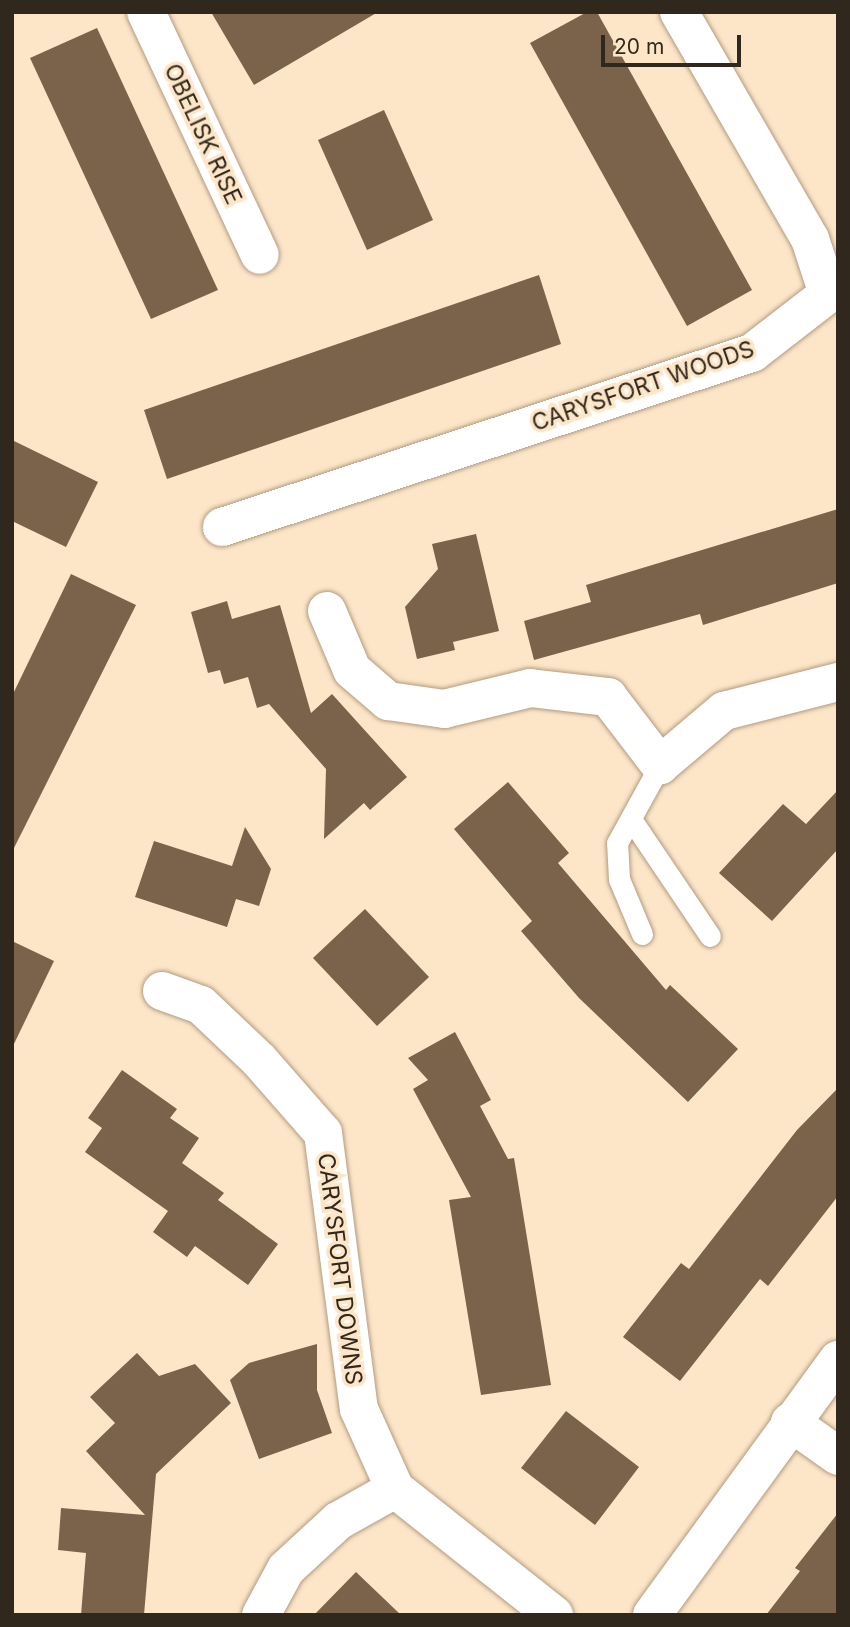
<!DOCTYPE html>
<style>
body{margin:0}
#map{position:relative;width:850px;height:1627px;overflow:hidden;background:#fde6c8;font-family:Inter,sans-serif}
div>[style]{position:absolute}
.building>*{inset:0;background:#7b624b}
.roads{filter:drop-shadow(0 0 2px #b29c80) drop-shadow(0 0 2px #b29c80)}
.service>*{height:21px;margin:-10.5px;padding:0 10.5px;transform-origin:10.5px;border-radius:10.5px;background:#fff}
.minor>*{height:38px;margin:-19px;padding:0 19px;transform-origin:19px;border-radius:19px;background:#fff}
span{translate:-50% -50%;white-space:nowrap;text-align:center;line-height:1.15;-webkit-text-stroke:7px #fde6c8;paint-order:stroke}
.street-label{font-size:23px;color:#31281d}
.frame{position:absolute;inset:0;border:14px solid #31281d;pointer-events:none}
.scale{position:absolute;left:601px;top:35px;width:140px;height:32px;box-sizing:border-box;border:4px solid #31281d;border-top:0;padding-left:9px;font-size:21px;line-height:24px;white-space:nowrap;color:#31281d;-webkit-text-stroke:5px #fde6c8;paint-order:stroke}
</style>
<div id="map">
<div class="building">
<i style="clip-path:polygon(211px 12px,378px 12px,254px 85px)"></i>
<i style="clip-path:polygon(587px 12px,597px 12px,752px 290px,687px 326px,530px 43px)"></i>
<i style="clip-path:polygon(97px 28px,218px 290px,151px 319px,30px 58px)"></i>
<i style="clip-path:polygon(384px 110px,433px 220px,367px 250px,318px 140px)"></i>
<i style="clip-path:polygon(539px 275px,561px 344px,167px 479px,144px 410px)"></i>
<i style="clip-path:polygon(12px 440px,98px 482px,66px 547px,12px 521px)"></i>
<i style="clip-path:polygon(838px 509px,838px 583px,703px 625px,700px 614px,534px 660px,524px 621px,591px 602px,586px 585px)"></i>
<i style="clip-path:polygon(476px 534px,499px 631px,453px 642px,455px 650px,417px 659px,405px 607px,438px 569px,432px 544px)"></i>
<i style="clip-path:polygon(71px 574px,136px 605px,12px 852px,12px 696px)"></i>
<i style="clip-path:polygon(227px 601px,232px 619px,280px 605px,311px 713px,332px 694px,407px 777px,370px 810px,364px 803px,324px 839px,326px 769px,269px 704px,257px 708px,248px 677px,224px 684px,220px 670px,208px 673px,191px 612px)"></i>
<i style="clip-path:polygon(508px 782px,569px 853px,558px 863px,666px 990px,670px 985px,738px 1049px,688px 1102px,579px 998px,521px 931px,532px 921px,454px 829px)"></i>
<i style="clip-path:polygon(838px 790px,838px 849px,772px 921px,719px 873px,783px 804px,806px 824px)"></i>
<i style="clip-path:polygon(245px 827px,271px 869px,259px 906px,236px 899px,227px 927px,135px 897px,154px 841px,232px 866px)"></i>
<i style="clip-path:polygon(365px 909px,429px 977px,377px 1026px,313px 958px)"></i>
<i style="clip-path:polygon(12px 941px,54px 961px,12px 1048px)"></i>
<i style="clip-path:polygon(455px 1032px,491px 1100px,480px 1106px,508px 1159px,514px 1158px,551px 1385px,481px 1395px,449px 1200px,471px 1197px,413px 1089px,428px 1080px,408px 1058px)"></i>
<i style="clip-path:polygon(122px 1070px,177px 1109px,170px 1118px,199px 1138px,182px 1163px,224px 1193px,218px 1200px,278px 1244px,248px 1285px,195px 1246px,187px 1257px,153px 1232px,168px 1211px,85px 1152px,102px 1128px,88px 1118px)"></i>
<i style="clip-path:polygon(838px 1088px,838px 1196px,768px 1286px,760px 1279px,680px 1381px,623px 1337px,681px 1263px,689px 1269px,797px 1130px)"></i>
<i style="clip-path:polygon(317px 1344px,317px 1390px,332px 1433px,259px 1459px,230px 1380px,249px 1363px)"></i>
<i style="clip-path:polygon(137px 1353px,159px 1376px,195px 1364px,231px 1403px,156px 1474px,144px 1615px,81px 1615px,86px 1553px,58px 1550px,61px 1508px,145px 1515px,86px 1451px,115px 1423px,90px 1397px)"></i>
<i style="clip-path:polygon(566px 1411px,639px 1467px,595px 1525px,521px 1468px)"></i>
<i style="clip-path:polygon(838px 1513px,838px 1615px,766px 1615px,800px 1571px,795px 1568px)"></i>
<i style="clip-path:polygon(356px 1572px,401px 1615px,314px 1615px)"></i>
</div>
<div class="roads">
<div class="service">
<i style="left:631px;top:819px;width:141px;rotate:56deg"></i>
<i style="left:642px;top:934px;width:60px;rotate:-112.7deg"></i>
<i style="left:619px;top:879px;width:36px;rotate:-93deg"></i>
<i style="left:617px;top:843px;width:89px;rotate:-61.1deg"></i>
</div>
<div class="minor">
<i style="left:146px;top:12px;width:268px;rotate:64.9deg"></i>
<i style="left:222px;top:527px;width:558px;rotate:-18.18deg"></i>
<i style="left:752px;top:353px;width:96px;rotate:-37.8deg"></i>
<i style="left:828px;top:294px;width:58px;rotate:-108.1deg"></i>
<i style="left:810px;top:239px;width:262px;rotate:-120deg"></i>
<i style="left:327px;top:611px;width:64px;rotate:67deg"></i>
<i style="left:352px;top:670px;width:48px;rotate:40.7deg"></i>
<i style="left:388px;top:701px;width:57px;rotate:8.1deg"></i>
<i style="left:444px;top:709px;width:89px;rotate:-13.7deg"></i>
<i style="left:530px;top:688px;width:79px;rotate:6.6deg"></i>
<i style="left:608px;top:697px;width:86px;rotate:52.6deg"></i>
<i style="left:660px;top:765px;width:84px;rotate:-40.2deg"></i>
<i style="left:724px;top:711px;width:118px;rotate:-14.3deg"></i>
<i style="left:162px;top:991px;width:41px;rotate:19.7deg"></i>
<i style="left:201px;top:1005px;width:80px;rotate:43.5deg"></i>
<i style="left:259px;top:1060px;width:97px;rotate:48.8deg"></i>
<i style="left:323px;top:1133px;width:278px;rotate:82.6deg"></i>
<i style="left:359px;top:1409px;width:88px;rotate:65.8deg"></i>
<i style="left:395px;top:1489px;width:203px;rotate:38.4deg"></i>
<i style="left:790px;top:1422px;width:59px;rotate:35.3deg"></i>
<i style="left:261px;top:1615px;width:52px;rotate:-61.5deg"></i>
<i style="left:286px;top:1569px;width:71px;rotate:-42.7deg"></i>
<i style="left:338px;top:1521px;width:65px;rotate:-29.3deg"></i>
<i style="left:652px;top:1615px;width:316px;rotate:-53.9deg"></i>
</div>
</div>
<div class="street-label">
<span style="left:203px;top:134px;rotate:65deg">OBELISK RISE</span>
<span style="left:643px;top:386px;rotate:-19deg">CARYSFORT WOODS</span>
<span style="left:340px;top:1269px;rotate:83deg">CARYSFORT DOWNS</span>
</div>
<div class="frame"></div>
<div class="scale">20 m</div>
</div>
